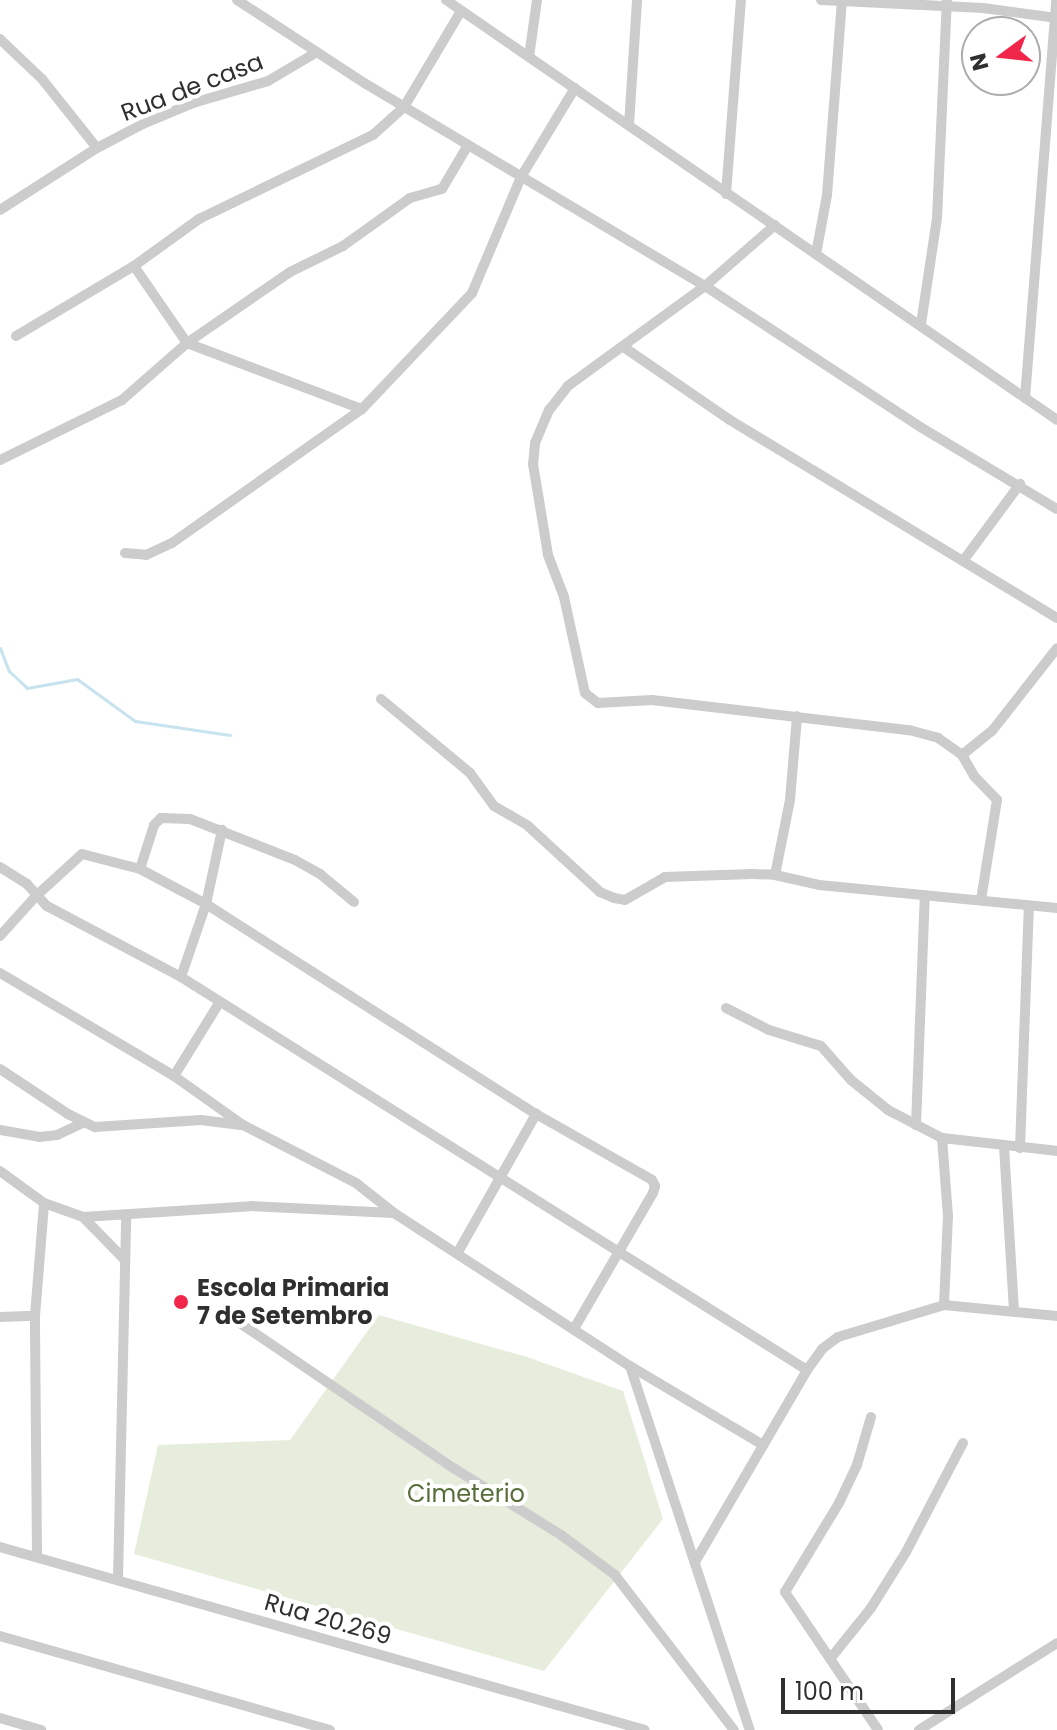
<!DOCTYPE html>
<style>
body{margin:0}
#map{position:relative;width:1057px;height:1730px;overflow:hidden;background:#fff;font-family:Poppins,sans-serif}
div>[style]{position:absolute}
.green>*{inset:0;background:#e7eddc}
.stream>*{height:3px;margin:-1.5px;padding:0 1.5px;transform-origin:1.5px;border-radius:1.5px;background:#c7e3ee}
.minor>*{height:10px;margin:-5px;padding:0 5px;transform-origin:5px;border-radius:5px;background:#ccc}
.dots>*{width:22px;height:22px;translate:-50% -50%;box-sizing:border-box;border:4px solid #fff;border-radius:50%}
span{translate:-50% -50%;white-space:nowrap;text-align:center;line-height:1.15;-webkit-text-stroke:8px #fff;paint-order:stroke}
.street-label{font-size:24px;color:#2f2f2f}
.poi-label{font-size:24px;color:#2f2f2f;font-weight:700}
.left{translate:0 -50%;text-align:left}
.park-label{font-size:24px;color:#576e39}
.north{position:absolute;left:961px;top:16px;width:80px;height:80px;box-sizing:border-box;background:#fff;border:2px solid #acacac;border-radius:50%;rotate:255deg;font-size:22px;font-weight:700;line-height:32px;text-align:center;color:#2f2f2f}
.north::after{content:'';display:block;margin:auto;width:28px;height:36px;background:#f1264b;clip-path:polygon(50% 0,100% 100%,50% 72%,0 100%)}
.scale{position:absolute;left:781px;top:1678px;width:174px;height:36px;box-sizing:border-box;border:4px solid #2f2f2f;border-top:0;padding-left:10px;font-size:24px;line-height:28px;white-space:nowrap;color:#2f2f2f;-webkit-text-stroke:6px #fff;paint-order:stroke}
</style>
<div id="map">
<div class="green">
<i style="clip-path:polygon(379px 1315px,527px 1357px,623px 1391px,663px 1519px,544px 1671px,134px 1554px,158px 1445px,290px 1440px)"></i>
</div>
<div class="stream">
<i style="left:0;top:648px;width:25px;rotate:69deg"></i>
<i style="left:9px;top:671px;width:25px;rotate:43deg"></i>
<i style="left:27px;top:688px;width:51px;rotate:-10.2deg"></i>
<i style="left:77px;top:679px;width:72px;rotate:35.9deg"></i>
<i style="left:135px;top:721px;width:96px;rotate:8.4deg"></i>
</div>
<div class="minor">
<i style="left:237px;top:0;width:154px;rotate:33.1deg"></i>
<i style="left:366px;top:84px;width:395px;rotate:30.8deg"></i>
<i style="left:705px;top:286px;width:259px;rotate:33.2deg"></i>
<i style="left:922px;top:428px;width:157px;rotate:31deg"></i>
<i style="left:446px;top:0;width:741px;rotate:34.5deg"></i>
<i style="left:821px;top:0;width:162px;rotate:2.8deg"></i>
<i style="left:983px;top:8px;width:75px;rotate:7.7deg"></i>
<i style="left:0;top:39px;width:58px;rotate:43.6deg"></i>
<i style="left:42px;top:79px;width:88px;rotate:51.4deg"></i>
<i style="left:529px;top:57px;width:58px;rotate:-82deg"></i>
<i style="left:629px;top:125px;width:125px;rotate:-86.3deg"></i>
<i style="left:726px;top:194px;width:195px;rotate:-85.6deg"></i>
<i style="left:0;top:210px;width:115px;rotate:-32.6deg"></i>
<i style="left:97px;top:148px;width:52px;rotate:-27.6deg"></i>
<i style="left:143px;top:124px;width:54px;rotate:-22.8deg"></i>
<i style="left:193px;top:103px;width:78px;rotate:-16.3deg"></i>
<i style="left:268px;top:81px;width:57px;rotate:-30.6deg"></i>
<i style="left:775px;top:225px;width:93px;rotate:138.9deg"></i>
<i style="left:705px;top:286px;width:170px;rotate:143.9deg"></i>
<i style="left:568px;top:386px;width:31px;rotate:128deg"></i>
<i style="left:549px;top:410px;width:36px;rotate:113deg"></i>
<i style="left:535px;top:443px;width:21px;rotate:95deg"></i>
<i style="left:533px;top:464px;width:92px;rotate:80.6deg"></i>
<i style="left:548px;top:555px;width:45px;rotate:69.1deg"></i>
<i style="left:564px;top:597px;width:98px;rotate:77.7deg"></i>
<i style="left:585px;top:693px;width:16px;rotate:38deg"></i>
<i style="left:598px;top:703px;width:54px;rotate:-3.2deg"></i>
<i style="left:652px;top:700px;width:259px;rotate:6.7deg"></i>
<i style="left:909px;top:730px;width:30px;rotate:15deg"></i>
<i style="left:938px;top:738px;width:29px;rotate:35deg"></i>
<i style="left:962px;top:755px;width:38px;rotate:-39deg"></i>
<i style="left:992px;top:731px;width:105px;rotate:-51.9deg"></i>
<i style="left:816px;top:254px;width:60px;rotate:-79.4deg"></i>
<i style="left:827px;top:195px;width:196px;rotate:-85.6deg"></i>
<i style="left:134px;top:266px;width:93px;rotate:55.5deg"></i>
<i style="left:187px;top:343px;width:187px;rotate:20.7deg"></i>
<i style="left:921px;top:324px;width:107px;rotate:-81.4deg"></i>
<i style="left:937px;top:218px;width:218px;rotate:-87.4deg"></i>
<i style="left:16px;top:336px;width:137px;rotate:-30.7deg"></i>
<i style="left:134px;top:266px;width:80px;rotate:-35.9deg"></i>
<i style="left:199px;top:219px;width:193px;rotate:-25.8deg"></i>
<i style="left:373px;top:135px;width:42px;rotate:-42.1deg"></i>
<i style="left:404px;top:107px;width:112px;rotate:-59.3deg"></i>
<i style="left:625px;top:348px;width:127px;rotate:34.4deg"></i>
<i style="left:730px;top:420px;width:382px;rotate:31.2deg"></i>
<i style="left:1025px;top:398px;width:399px;rotate:-85.5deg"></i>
<i style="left:0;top:460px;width:136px;rotate:-26.2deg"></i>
<i style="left:122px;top:400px;width:86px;rotate:-41.2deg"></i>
<i style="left:187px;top:343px;width:125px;rotate:-34.6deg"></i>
<i style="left:290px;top:272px;width:59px;rotate:-26.1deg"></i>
<i style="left:343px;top:246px;width:82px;rotate:-35.6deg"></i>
<i style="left:410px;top:198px;width:33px;rotate:-16deg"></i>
<i style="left:442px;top:189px;width:51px;rotate:-59.4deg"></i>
<i style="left:125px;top:553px;width:21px;rotate:5deg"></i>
<i style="left:146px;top:555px;width:29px;rotate:-25deg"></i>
<i style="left:172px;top:543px;width:232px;rotate:-35.2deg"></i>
<i style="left:362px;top:409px;width:160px;rotate:-46.5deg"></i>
<i style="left:472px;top:293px;width:126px;rotate:-67.1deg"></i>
<i style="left:521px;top:177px;width:104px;rotate:-58.8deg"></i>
<i style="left:963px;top:561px;width:96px;rotate:-53.5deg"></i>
<i style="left:381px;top:699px;width:116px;rotate:39.7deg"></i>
<i style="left:470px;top:773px;width:41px;rotate:54deg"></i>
<i style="left:494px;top:806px;width:39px;rotate:30deg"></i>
<i style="left:528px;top:826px;width:98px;rotate:42.5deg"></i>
<i style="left:600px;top:892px;width:15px;rotate:23deg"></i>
<i style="left:614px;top:898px;width:11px;rotate:10deg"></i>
<i style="left:625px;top:900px;width:46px;rotate:-29.9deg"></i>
<i style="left:665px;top:877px;width:87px;rotate:-2deg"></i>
<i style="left:752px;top:874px;width:23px;rotate:2deg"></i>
<i style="left:775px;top:875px;width:45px;rotate:12.8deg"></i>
<i style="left:819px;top:885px;width:239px;rotate:5.5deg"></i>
<i style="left:962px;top:755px;width:24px;rotate:60deg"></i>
<i style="left:974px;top:776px;width:33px;rotate:46deg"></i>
<i style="left:997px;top:800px;width:101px;rotate:99.1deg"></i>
<i style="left:0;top:867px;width:32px;rotate:32deg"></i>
<i style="left:27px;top:884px;width:30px;rotate:48deg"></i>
<i style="left:47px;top:906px;width:152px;rotate:27.9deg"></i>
<i style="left:181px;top:977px;width:739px;rotate:32.12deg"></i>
<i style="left:140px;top:869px;width:46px;rotate:-72.3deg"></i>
<i style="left:154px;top:825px;width:10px;rotate:-45deg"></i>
<i style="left:161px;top:818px;width:29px;rotate:2deg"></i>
<i style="left:190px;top:819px;width:113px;rotate:21.3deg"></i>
<i style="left:295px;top:860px;width:29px;rotate:29deg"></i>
<i style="left:320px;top:874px;width:44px;rotate:39.5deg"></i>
<i style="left:775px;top:875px;width:76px;rotate:-78.7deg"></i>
<i style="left:790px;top:800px;width:84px;rotate:-85.2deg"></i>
<i style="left:0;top:936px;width:54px;rotate:-48deg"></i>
<i style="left:36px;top:896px;width:62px;rotate:-42.4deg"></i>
<i style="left:82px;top:854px;width:60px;rotate:14.5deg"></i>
<i style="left:140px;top:869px;width:75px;rotate:27.9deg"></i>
<i style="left:206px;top:904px;width:391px;rotate:32.5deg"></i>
<i style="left:536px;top:1114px;width:133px;rotate:29.6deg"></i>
<i style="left:652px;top:1180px;width:7px;rotate:63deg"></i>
<i style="left:655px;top:1186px;width:7px;rotate:106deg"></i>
<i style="left:653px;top:1193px;width:155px;rotate:120.2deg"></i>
<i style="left:0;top:973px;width:202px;rotate:30.6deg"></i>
<i style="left:174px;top:1076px;width:85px;rotate:35.4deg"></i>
<i style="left:243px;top:1125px;width:127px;rotate:27.2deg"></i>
<i style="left:356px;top:1183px;width:48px;rotate:38.3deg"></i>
<i style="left:394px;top:1213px;width:281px;rotate:33deg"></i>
<i style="left:630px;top:1366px;width:155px;rotate:30.7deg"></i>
<i style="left:181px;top:977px;width:77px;rotate:-71.1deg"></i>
<i style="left:206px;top:904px;width:76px;rotate:-77.8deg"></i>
<i style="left:726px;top:1008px;width:48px;rotate:27.1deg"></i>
<i style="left:769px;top:1030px;width:54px;rotate:17.1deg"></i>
<i style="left:821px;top:1046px;width:45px;rotate:48.6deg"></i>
<i style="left:851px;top:1080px;width:48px;rotate:39deg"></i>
<i style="left:888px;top:1110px;width:61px;rotate:27.4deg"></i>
<i style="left:942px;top:1138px;width:116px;rotate:6.4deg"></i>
<i style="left:0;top:1069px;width:82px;rotate:33.5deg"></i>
<i style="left:68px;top:1114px;width:30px;rotate:26deg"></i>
<i style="left:95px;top:1127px;width:106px;rotate:-3.8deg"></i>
<i style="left:201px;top:1120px;width:40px;rotate:7.1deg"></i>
<i style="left:174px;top:1076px;width:86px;rotate:-58.3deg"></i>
<i style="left:916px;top:1125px;width:230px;rotate:-87.8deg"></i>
<i style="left:0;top:1130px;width:40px;rotate:10deg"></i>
<i style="left:39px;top:1137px;width:18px;rotate:-6deg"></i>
<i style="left:57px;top:1135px;width:29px;rotate:-25deg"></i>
<i style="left:942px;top:1138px;width:78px;rotate:85.6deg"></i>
<i style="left:948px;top:1216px;width:89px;rotate:92.6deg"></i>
<i style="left:1004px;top:1147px;width:162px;rotate:86.5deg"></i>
<i style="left:1020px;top:1148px;width:241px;rotate:-87.9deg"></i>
<i style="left:0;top:1171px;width:54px;rotate:36deg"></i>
<i style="left:44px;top:1203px;width:41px;rotate:19.7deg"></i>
<i style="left:83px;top:1217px;width:168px;rotate:-3.7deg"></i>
<i style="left:251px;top:1206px;width:143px;rotate:2.8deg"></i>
<i style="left:83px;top:1217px;width:60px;rotate:45.7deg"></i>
<i style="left:458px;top:1252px;width:159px;rotate:-60.5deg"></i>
<i style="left:0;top:1317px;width:35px;rotate:-2deg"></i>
<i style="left:237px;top:1321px;width:263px;rotate:34.2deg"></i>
<i style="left:455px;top:1469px;width:125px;rotate:31.9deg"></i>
<i style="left:561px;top:1535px;width:67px;rotate:36.5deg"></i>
<i style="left:615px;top:1575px;width:195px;rotate:52.5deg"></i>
<i style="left:630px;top:1366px;width:383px;rotate:71.8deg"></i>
<i style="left:871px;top:1417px;width:50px;rotate:106.3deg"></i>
<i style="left:857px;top:1465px;width:42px;rotate:115.3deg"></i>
<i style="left:839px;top:1503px;width:104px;rotate:121.2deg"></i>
<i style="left:785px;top:1592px;width:166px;rotate:56deg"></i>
<i style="left:0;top:1547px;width:670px;rotate:15.84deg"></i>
<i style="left:37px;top:1555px;width:239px;rotate:-90.5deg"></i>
<i style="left:35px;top:1316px;width:113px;rotate:-85.4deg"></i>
<i style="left:695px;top:1562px;width:222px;rotate:-59.7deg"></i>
<i style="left:807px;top:1370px;width:26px;rotate:-54deg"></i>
<i style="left:822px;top:1349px;width:20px;rotate:-37deg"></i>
<i style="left:838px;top:1337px;width:111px;rotate:-16.8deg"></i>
<i style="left:944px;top:1305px;width:114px;rotate:5.6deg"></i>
<i style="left:118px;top:1579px;width:364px;rotate:-88.7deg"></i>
<i style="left:0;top:1636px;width:343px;rotate:15.9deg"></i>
<i style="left:830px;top:1659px;width:65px;rotate:-51.2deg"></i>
<i style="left:871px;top:1608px;width:66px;rotate:-58deg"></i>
<i style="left:906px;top:1552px;width:123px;rotate:-62.4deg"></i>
<i style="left:0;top:1718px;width:43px;rotate:16.3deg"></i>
<i style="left:919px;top:1730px;width:163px;rotate:-32.2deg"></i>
</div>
<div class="dots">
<i style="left:181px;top:1302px;background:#f1264b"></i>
</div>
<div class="street-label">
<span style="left:192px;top:87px;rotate:-21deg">Rua de casa</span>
<span style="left:328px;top:1619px;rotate:16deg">Rua 20.269</span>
</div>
<div class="poi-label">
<span class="left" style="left:197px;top:1302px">Escola Primaria<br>7 de Setembro</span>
</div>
<div class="park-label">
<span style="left:466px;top:1494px">Cimeterio</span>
</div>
<div class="north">N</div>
<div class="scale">100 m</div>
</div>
